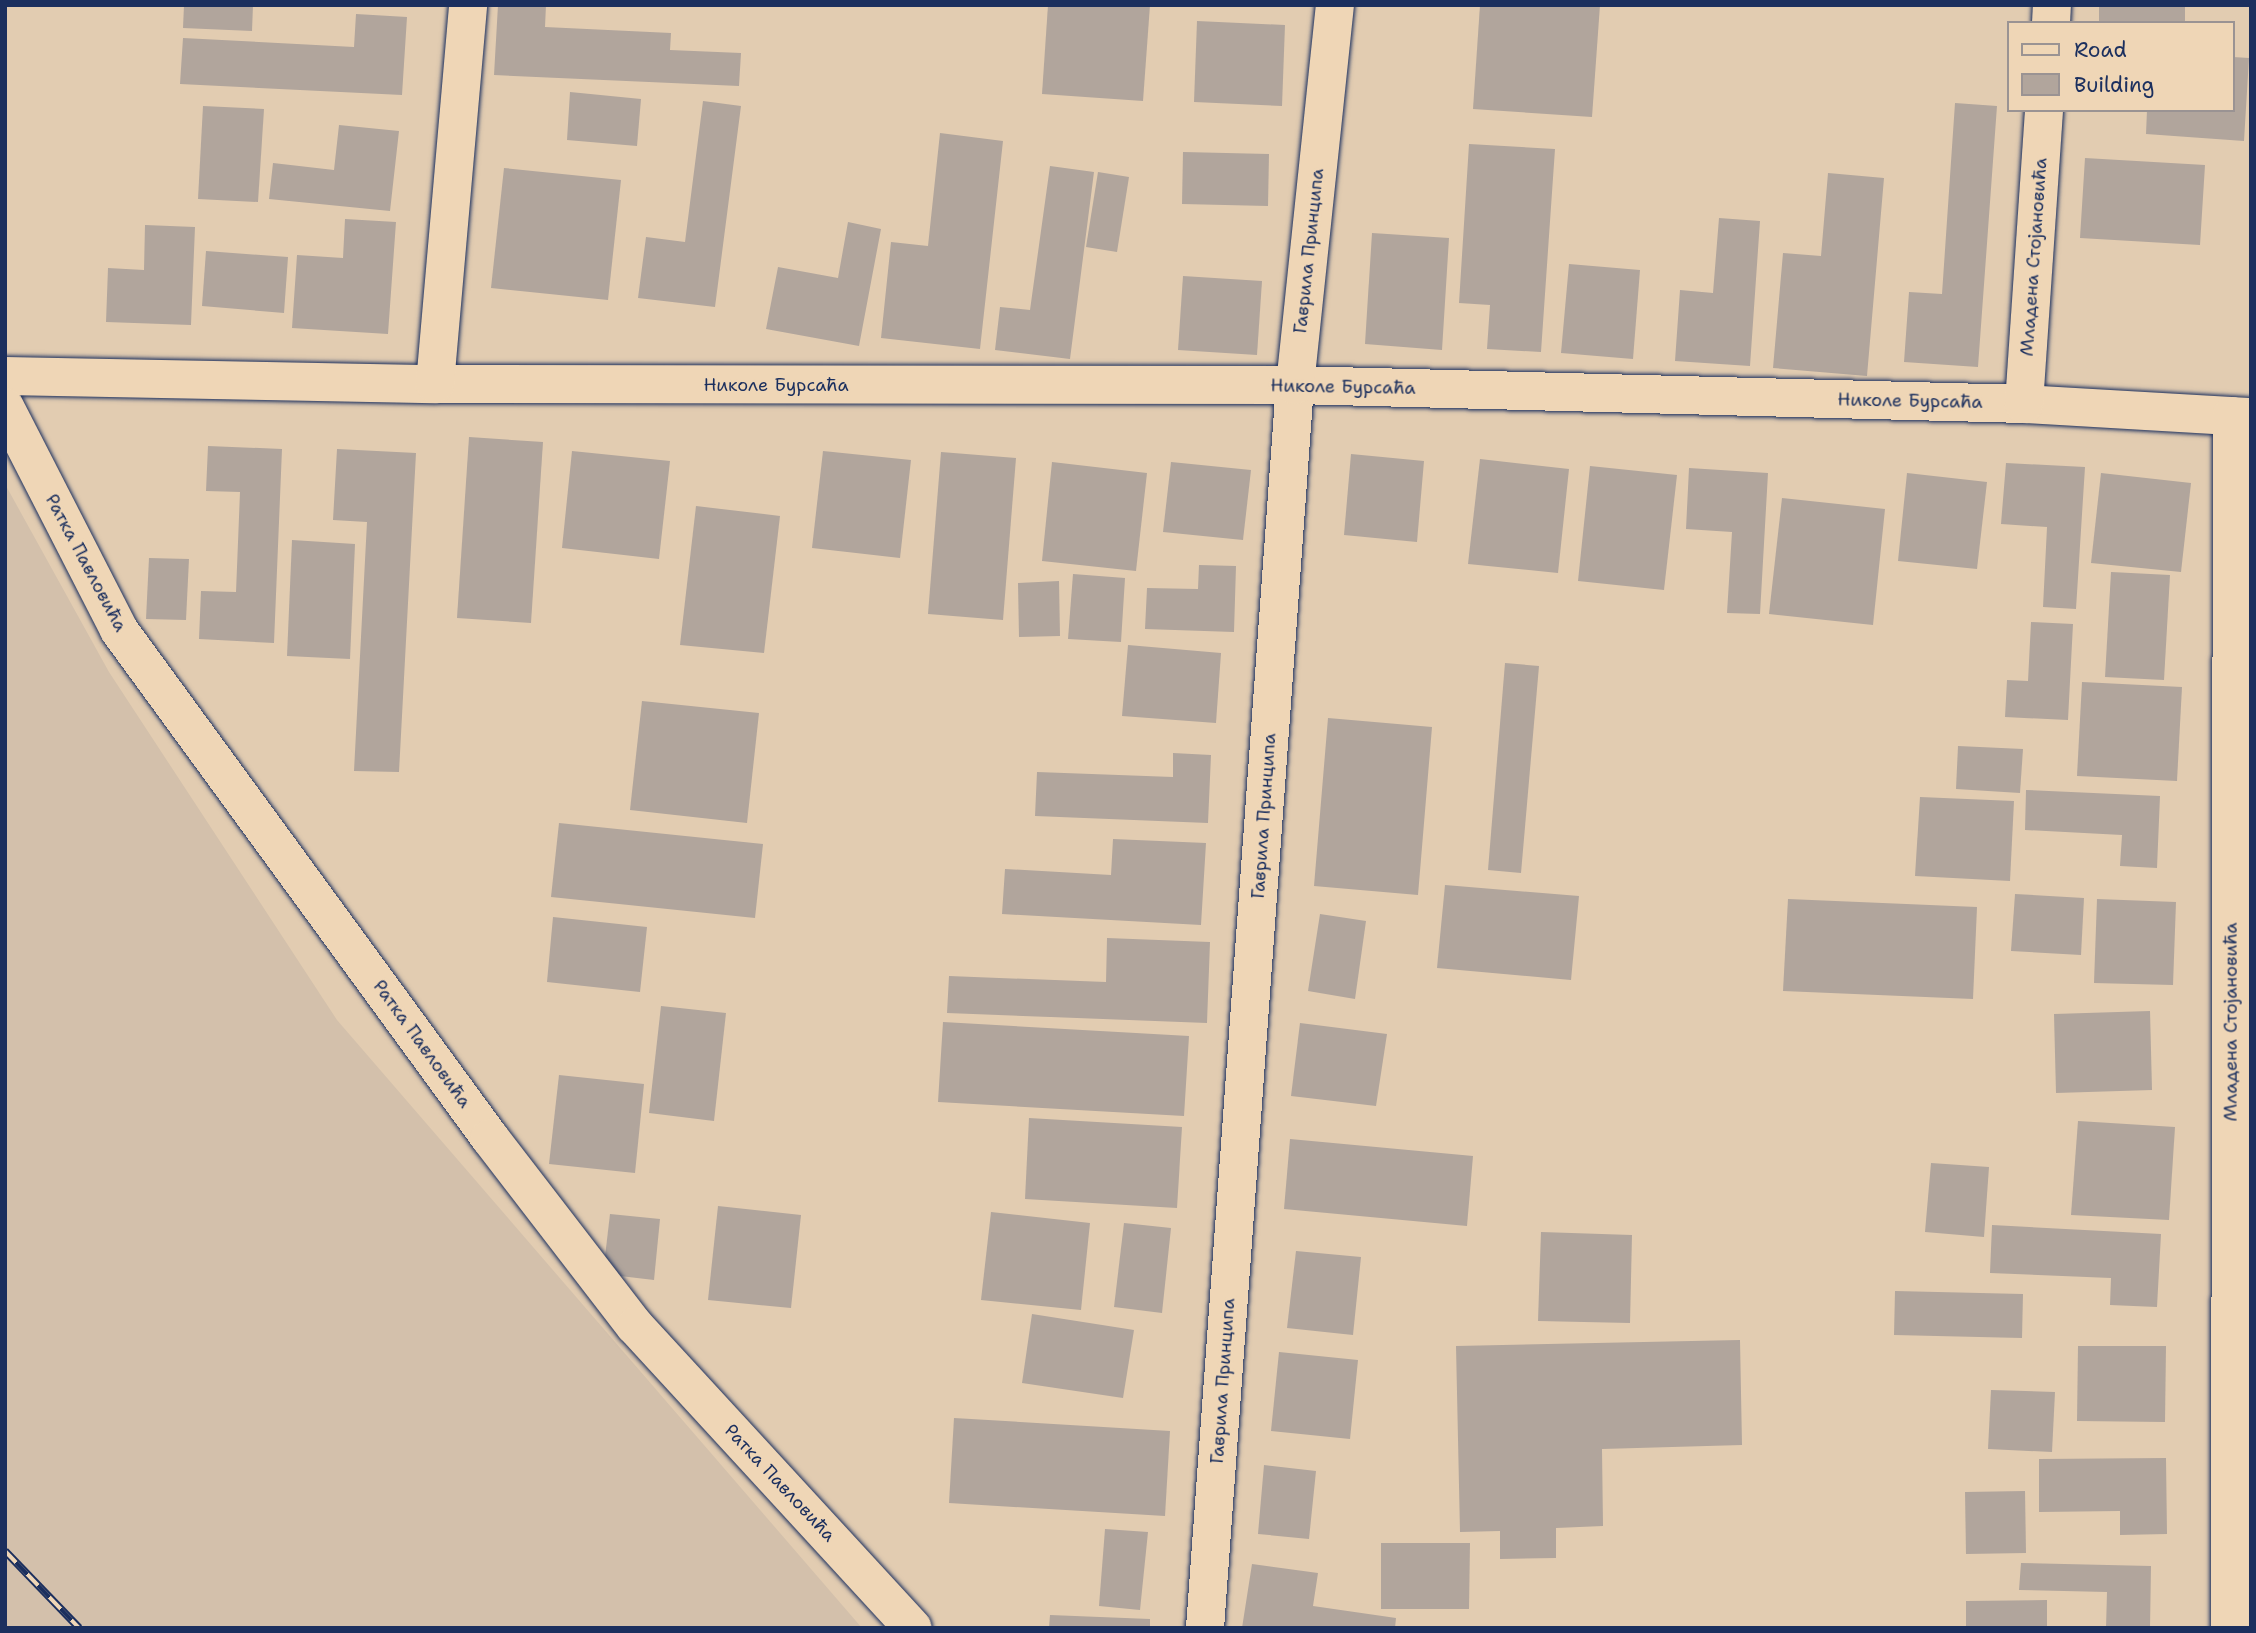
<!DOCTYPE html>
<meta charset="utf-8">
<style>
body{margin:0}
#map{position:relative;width:2256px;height:1633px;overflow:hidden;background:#e2ccb1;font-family:"Shantell Sans",sans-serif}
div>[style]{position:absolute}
.built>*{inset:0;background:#d3c0ab}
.building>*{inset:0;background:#b1a59c}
.roads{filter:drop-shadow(0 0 2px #1b2f5e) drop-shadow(0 0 2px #1b2f5e)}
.minor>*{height:38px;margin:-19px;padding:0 19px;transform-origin:19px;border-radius:19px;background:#efd6b6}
.rail>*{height:8px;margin-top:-4px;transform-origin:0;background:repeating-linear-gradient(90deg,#efd6b6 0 16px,#1b2f5e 0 32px);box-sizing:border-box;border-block:2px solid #1b2f5e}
span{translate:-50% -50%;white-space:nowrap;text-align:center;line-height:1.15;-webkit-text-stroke:5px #efd6b6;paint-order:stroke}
.street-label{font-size:18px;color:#1b2f5e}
.frame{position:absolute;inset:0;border:7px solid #1b2f5e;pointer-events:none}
.legend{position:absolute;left:2007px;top:21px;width:228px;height:91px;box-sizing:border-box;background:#efd6b6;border:2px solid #9a9393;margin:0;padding:9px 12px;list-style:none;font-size:21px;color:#1b2f5e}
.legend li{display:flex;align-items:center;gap:14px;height:35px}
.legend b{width:35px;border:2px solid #9a9393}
</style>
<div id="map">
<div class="built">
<i style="clip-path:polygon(5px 484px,109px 672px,337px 1020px,862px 1628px,5px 1628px)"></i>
</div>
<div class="building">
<i style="clip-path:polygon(184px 5px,253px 5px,252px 31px,183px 28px)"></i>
<i style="clip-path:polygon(498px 5px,546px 5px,545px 27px,671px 33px,670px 50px,741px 53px,739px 86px,494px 75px)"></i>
<i style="clip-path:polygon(1048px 5px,1150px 5px,1143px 101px,1042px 94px)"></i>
<i style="clip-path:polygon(1480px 5px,1600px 5px,1592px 117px,1473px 109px)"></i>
<i style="clip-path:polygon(2099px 5px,2185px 5px,2185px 23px,2099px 23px)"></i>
<i style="clip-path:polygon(356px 14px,407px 17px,402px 95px,180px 84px,183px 38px,354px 47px)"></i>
<i style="clip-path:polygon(1197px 21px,1285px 25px,1282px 106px,1194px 102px)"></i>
<i style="clip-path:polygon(2233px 57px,2249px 58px,2244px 141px,2146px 134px,2147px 110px,2233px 110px)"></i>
<i style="clip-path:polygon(570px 92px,641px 99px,637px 146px,567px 140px)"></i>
<i style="clip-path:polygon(703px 101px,741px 106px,715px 307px,638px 298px,646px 237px,685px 242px)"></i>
<i style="clip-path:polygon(1955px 103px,1997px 106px,1978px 367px,1904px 362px,1909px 292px,1942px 294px)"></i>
<i style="clip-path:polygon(203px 106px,264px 109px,258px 202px,198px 199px)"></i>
<i style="clip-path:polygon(339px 125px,399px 131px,390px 211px,269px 199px,273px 163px,334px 170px)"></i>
<i style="clip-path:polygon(940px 133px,1003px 141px,980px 349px,881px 338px,891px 242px,928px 246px)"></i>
<i style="clip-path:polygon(1469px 144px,1555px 149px,1541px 352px,1487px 349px,1490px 305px,1459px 303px)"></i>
<i style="clip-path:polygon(1183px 152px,1269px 154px,1268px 206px,1182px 204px)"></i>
<i style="clip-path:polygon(2085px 158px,2205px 165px,2200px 245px,2080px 238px)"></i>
<i style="clip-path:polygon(1050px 166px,1094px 172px,1070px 359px,995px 350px,1000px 307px,1030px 310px)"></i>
<i style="clip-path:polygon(504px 168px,621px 180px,608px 300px,491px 288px)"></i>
<i style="clip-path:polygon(1098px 172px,1129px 177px,1117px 252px,1086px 247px)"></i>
<i style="clip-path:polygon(1828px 173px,1884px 178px,1867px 376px,1773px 368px,1783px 253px,1821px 256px)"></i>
<i style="clip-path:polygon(1719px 218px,1760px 221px,1750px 366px,1675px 361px,1680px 290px,1713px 293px)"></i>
<i style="clip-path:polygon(345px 219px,396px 222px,388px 334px,292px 328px,297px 255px,343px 258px)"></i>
<i style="clip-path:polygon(848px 222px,881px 229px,859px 346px,766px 329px,778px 267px,838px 278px)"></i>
<i style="clip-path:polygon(145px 225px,195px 227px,191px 325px,106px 322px,108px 268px,144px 270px)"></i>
<i style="clip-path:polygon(1372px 233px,1449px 238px,1442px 350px,1365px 344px)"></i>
<i style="clip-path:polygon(206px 251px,288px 257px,284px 313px,202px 306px)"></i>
<i style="clip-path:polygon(1569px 264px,1640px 270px,1633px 359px,1561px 353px)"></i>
<i style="clip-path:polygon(1183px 276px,1262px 281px,1257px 355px,1178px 350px)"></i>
<i style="clip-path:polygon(469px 437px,543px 442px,531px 623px,457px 618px)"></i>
<i style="clip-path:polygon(208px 446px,282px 449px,274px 643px,199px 639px,201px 591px,236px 592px,240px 492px,206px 491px)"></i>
<i style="clip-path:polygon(337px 449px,416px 453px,399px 772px,354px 771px,367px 522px,333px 520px)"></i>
<i style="clip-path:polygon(572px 451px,670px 461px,659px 559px,562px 548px)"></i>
<i style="clip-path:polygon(823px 451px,911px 460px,900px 558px,812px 548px)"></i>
<i style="clip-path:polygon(941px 452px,1016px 458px,1003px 620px,928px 614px)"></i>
<i style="clip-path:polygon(1351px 454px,1424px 461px,1417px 542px,1344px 535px)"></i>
<i style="clip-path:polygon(1480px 459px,1569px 469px,1558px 573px,1468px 564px)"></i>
<i style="clip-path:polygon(1052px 462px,1147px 473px,1136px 571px,1042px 561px)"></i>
<i style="clip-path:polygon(1171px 462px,1251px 470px,1243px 540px,1163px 532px)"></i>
<i style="clip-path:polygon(2006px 463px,2085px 467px,2076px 609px,2043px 607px,2047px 527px,2001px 524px)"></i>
<i style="clip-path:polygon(1590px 466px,1677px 475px,1664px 590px,1578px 581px)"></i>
<i style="clip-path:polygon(1689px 468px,1768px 473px,1760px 614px,1727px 613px,1732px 532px,1686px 529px)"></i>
<i style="clip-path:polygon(1907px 473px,1987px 482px,1977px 569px,1898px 561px)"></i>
<i style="clip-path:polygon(2101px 473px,2191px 483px,2181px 572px,2091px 563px)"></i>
<i style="clip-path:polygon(1782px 498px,1885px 509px,1873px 625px,1769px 614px)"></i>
<i style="clip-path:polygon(696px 506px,780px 516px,764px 653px,680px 645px)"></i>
<i style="clip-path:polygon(292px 540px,355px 544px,350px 659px,287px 656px)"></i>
<i style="clip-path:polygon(149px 558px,189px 559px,186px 620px,146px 619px)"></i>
<i style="clip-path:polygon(1199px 565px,1236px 566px,1234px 632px,1145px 629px,1147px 588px,1198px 589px)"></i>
<i style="clip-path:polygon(2111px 572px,2170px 575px,2164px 680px,2105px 677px)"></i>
<i style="clip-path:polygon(1073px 574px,1125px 578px,1121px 642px,1068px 639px)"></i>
<i style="clip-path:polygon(1059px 581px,1060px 636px,1019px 637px,1018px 583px)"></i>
<i style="clip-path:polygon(2031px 622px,2073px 624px,2068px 720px,2005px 717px,2007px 680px,2028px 681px)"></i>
<i style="clip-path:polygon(1128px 645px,1221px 653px,1216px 723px,1122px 716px)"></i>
<i style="clip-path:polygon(1505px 663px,1539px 666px,1521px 873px,1488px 870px)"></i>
<i style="clip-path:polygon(2082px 682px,2182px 687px,2177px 781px,2077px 776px)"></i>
<i style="clip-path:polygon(642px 701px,759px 713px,747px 823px,630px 810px)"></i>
<i style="clip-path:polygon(1328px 718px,1432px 727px,1418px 895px,1314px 886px)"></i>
<i style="clip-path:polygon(1958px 746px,2023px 749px,2020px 793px,1956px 789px)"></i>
<i style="clip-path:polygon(1173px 753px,1211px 755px,1208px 823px,1035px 816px,1037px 772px,1173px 777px)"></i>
<i style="clip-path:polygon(2026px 790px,2160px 796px,2157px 868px,2120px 866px,2122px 835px,2025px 830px)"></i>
<i style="clip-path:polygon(1920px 797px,2014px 801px,2010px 881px,1915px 876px)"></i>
<i style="clip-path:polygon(559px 823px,763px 844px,755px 918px,551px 897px)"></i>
<i style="clip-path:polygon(1113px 839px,1206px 843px,1201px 925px,1002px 914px,1005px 869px,1111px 875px)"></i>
<i style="clip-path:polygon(1445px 885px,1579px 896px,1571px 980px,1437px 968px)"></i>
<i style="clip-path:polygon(2015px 894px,2084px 898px,2081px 955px,2011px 951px)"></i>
<i style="clip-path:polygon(1788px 899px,1977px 907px,1973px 999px,1783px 991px)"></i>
<i style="clip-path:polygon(2097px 899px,2176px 902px,2173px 985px,2094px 983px)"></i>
<i style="clip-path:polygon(1320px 914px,1366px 921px,1355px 999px,1308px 991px)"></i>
<i style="clip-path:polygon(553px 917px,647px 927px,640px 992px,547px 982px)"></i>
<i style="clip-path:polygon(1107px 938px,1210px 942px,1207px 1023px,947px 1013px,949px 976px,1106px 982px)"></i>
<i style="clip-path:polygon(661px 1006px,726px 1013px,714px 1121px,649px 1113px)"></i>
<i style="clip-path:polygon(2150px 1011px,2152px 1090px,2056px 1093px,2054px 1014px)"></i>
<i style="clip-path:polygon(943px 1022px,1189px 1036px,1184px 1116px,938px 1102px)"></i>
<i style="clip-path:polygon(1300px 1023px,1387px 1034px,1376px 1106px,1291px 1096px)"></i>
<i style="clip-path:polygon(559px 1075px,644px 1084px,635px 1173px,549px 1164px)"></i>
<i style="clip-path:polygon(1029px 1118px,1182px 1127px,1177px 1208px,1025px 1199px)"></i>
<i style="clip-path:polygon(2078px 1121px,2175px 1127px,2169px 1220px,2071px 1215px)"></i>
<i style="clip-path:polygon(1290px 1139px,1473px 1156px,1467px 1226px,1284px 1209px)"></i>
<i style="clip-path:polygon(1931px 1163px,1989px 1167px,1984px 1237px,1925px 1232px)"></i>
<i style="clip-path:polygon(718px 1206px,801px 1215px,791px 1308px,708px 1300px)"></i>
<i style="clip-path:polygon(991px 1212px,1090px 1223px,1081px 1310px,981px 1300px)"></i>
<i style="clip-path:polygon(610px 1214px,660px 1219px,654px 1280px,603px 1274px)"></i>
<i style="clip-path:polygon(1124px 1223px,1171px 1228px,1162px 1313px,1114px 1307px)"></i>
<i style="clip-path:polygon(1992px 1225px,2161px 1234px,2157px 1307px,2110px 1305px,2111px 1278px,1990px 1273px)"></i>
<i style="clip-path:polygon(1541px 1232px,1632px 1235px,1630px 1323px,1538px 1321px)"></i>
<i style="clip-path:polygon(1296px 1251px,1361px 1257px,1353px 1335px,1287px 1328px)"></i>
<i style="clip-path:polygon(1895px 1291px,2023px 1294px,2022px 1338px,1894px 1335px)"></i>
<i style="clip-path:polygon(1032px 1314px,1134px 1330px,1123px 1398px,1022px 1383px)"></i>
<i style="clip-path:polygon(1740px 1340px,1742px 1445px,1602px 1449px,1603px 1526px,1556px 1528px,1556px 1558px,1500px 1559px,1500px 1531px,1460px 1532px,1456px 1346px)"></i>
<i style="clip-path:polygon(2078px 1346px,2166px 1346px,2165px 1422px,2077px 1421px)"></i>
<i style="clip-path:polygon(1279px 1352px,1358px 1360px,1350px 1439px,1271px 1431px)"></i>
<i style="clip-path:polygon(1991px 1390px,2055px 1392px,2052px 1452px,1988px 1449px)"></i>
<i style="clip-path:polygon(954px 1418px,1170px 1431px,1165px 1516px,949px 1503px)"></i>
<i style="clip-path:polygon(2166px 1458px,2167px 1534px,2120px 1535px,2120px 1511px,2039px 1512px,2039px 1459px)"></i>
<i style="clip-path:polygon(1264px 1465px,1316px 1471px,1309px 1539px,1258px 1534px)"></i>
<i style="clip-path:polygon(2025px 1491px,2026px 1553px,1966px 1554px,1965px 1492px)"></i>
<i style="clip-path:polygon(1105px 1529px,1148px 1532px,1140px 1610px,1099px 1606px)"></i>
<i style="clip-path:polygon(1381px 1543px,1470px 1543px,1469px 1609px,1381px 1609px)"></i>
<i style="clip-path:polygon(2021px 1563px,2151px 1566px,2150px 1628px,2106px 1628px,2107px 1592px,2019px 1590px)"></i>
<i style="clip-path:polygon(1252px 1564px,1318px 1573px,1313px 1606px,1396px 1618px,1395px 1628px,1242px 1628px)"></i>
<i style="clip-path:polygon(2047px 1600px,2047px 1628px,1966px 1628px,1966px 1601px)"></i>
<i style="clip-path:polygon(1050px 1615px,1150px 1619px,1150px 1628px,1049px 1628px)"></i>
</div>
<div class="roads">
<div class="minor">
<i style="left:2051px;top:23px;width:18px;rotate:-87deg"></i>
<i style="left:5px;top:376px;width:430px;rotate:1.1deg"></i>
<i style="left:435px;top:384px;width:860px;rotate:0.07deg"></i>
<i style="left:1295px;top:385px;width:729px;rotate:1.49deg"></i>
<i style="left:2024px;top:404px;width:227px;rotate:3.3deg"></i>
<i style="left:435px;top:384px;width:380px;rotate:-85deg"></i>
<i style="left:2024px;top:404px;width:295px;rotate:-86.1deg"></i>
<i style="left:5px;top:407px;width:250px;rotate:62.9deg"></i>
<i style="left:119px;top:630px;width:629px;rotate:53.86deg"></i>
<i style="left:490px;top:1138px;width:237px;rotate:52.4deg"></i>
<i style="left:635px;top:1326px;width:410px;rotate:47.4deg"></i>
<i style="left:1205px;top:1628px;width:1246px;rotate:-85.86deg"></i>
<i style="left:1295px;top:385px;width:382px;rotate:-84deg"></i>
<i style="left:2230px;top:1628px;width:1212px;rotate:-89.91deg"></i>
</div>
</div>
<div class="rail">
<i style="left:5px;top:1551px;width:107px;rotate:46.1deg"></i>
</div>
<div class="street-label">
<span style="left:1309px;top:251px;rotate:-84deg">Гаврила Принципа</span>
<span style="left:2034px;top:257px;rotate:-86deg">Младена Стојановића</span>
<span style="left:776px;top:385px">Николе Бурсаћа</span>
<span style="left:1343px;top:387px;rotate:1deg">Николе Бурсаћа</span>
<span style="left:1910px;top:401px;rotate:1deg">Николе Бурсаћа</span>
<span style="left:86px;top:563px;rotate:62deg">Ратка Павловића</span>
<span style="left:1264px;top:816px;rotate:-86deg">Гаврила Принципа</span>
<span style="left:2231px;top:1022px;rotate:-90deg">Младена Стојановића</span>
<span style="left:422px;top:1044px;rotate:54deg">Ратка Павловића</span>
<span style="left:1223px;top:1381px;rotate:-86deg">Гаврила Принципа</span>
<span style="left:780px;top:1483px;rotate:47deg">Ратка Павловића</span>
</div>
<div class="frame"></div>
<ul class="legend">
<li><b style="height:9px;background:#efd6b6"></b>Road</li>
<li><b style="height:19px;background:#b1a59c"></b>Building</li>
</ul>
</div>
